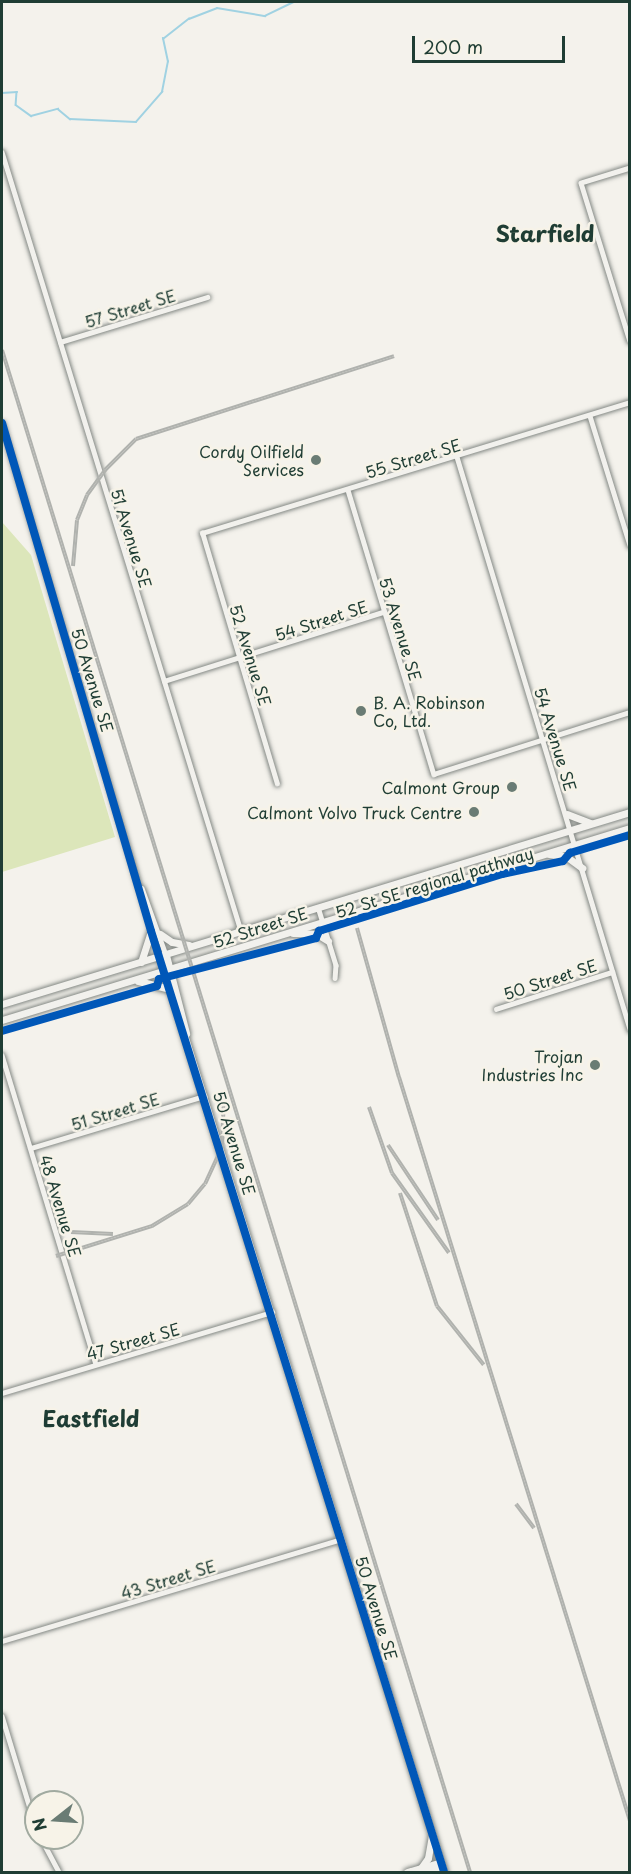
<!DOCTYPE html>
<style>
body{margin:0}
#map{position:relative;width:631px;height:1874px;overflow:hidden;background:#f4f2ec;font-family:"Playpen Sans",sans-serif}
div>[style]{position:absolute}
.green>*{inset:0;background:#dce6ba}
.stream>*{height:1.5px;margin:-0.75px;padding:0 0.75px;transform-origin:0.75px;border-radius:0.75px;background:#a0d2e2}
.roads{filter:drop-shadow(0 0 2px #848985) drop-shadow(0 0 2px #848985)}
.street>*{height:4.5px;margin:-2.25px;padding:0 2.25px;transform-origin:2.25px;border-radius:2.25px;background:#f2f1ed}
.secondary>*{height:7px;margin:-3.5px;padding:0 3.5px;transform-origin:3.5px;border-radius:3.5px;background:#f2f1ed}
.rail>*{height:4px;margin-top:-2px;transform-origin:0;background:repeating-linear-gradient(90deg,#f7f3e8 0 4.5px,#b0b2ae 0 9px);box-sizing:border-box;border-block:2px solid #b0b2ae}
.cycleway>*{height:8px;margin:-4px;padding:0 4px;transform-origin:4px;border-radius:4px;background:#0057b8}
.dots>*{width:16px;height:16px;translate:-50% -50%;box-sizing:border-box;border:3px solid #f7f3e8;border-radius:50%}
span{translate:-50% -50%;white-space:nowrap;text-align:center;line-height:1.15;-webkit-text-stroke:5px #f7f3e8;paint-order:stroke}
.street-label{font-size:16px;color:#1f3d34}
.poi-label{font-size:16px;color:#1f3d34}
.right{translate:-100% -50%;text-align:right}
.left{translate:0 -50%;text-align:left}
.district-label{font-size:22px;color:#1f3d34;font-weight:700}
.frame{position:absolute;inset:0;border:3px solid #1f3d34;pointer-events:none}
.north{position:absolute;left:24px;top:1790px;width:60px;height:60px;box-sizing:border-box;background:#f7f3e8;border:2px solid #a1aaa0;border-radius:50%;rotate:253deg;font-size:16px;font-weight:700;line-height:24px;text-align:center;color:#1f3d34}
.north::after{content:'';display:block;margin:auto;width:21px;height:27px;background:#6a7c74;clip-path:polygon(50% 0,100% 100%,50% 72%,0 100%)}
.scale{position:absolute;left:412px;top:36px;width:153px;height:27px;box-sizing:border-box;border:3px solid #1f3d34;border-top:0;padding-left:8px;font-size:18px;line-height:21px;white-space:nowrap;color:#1f3d34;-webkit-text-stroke:4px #f7f3e8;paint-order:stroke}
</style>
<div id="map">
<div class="green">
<i style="clip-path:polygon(2px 522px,31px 555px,115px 837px,2px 872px)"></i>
</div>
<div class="stream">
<i style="left:2px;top:93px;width:15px;rotate:-4deg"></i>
<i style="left:17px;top:92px;width:13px;rotate:94deg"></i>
<i style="left:16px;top:105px;width:19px;rotate:36deg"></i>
<i style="left:31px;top:116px;width:28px;rotate:-15deg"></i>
<i style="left:58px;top:109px;width:16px;rotate:40deg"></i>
<i style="left:70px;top:119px;width:66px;rotate:2.6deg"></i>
<i style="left:136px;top:122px;width:40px;rotate:-49deg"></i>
<i style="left:162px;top:92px;width:31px;rotate:-79deg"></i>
<i style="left:168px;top:62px;width:24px;rotate:-102deg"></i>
<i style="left:163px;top:39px;width:33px;rotate:-38deg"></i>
<i style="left:189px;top:19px;width:30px;rotate:-21deg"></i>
<i style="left:217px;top:8px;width:49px;rotate:9.5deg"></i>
<i style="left:265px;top:16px;width:32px;rotate:-26deg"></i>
</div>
<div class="roads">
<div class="street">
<i style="left:2px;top:152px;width:815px;rotate:72.94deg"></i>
<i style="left:630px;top:168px;width:51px;rotate:163deg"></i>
<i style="left:581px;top:183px;width:165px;rotate:72.8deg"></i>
<i style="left:60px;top:342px;width:154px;rotate:-17deg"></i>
<i style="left:590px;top:416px;width:135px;rotate:72.8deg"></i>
<i style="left:2px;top:423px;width:557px;rotate:73.52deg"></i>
<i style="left:457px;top:457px;width:598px;rotate:73.17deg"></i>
<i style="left:348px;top:490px;width:297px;rotate:73.2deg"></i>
<i style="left:434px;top:774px;width:206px;rotate:-17.6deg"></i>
<i style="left:164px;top:681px;width:230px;rotate:-17.5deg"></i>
<i style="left:277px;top:784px;width:262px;rotate:-106.6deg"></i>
<i style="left:202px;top:533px;width:448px;rotate:-17deg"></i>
<i style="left:142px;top:888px;width:71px;rotate:70.3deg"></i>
<i style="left:318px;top:907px;width:61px;rotate:72.8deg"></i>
<i style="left:336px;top:965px;width:13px;rotate:94deg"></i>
<i style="left:496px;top:1009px;width:122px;rotate:-17.7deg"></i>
<i style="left:2px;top:1055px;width:323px;rotate:73.1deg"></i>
<i style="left:31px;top:1148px;width:181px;rotate:-16.7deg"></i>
<i style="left:2px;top:1393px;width:282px;rotate:-16.7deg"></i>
<i style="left:2px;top:1641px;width:354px;rotate:-16.7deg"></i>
<i style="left:2px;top:1716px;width:117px;rotate:73.1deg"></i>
<i style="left:41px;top:1838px;width:38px;rotate:62deg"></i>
</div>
<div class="secondary">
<i style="left:567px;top:814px;width:25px;rotate:21deg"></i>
<i style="left:549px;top:854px;width:18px;rotate:9deg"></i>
<i style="left:567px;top:857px;width:19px;rotate:36deg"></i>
<i style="left:293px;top:933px;width:24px;rotate:2deg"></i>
<i style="left:317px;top:934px;width:13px;rotate:32deg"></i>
<i style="left:160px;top:934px;width:14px;rotate:34deg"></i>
<i style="left:172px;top:942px;width:17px;rotate:10deg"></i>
<i style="left:166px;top:955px;width:81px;rotate:75.6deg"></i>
<i style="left:160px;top:957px;width:958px;rotate:72.76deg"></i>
<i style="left:141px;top:962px;width:33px;rotate:-72deg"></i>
<i style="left:138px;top:981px;width:33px;rotate:14deg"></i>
<i style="left:2px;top:1004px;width:657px;rotate:-17deg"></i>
<i style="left:2px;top:1020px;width:657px;rotate:-17deg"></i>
<i style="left:421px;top:1868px;width:12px;rotate:-55deg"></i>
<i style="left:428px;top:1858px;width:23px;rotate:-80deg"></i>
<i style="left:407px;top:1872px;width:35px;rotate:-16deg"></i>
<i style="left:427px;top:1872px;width:16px;rotate:-14deg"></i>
</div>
</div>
<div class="rail">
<i style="left:2px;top:350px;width:1592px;rotate:72.91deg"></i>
<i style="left:73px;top:566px;width:46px;rotate:-85deg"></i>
<i style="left:77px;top:520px;width:27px;rotate:-68deg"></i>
<i style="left:87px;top:495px;width:31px;rotate:-54deg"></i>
<i style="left:105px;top:470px;width:44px;rotate:-45deg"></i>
<i style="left:136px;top:439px;width:271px;rotate:-17.8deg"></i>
<i style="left:357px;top:928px;width:155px;rotate:74.3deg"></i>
<i style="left:399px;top:1077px;width:779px;rotate:72.75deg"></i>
<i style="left:369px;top:1107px;width:70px;rotate:70.8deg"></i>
<i style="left:392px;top:1173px;width:98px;rotate:54.5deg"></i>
<i style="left:388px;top:1145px;width:90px;rotate:56.3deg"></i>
<i style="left:400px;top:1193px;width:119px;rotate:71.9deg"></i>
<i style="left:437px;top:1306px;width:75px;rotate:51.5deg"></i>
<i style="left:71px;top:1232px;width:42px;rotate:2.7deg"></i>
<i style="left:56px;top:1256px;width:101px;rotate:-17.4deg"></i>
<i style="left:152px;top:1226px;width:42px;rotate:-31.4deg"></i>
<i style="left:188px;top:1204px;width:26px;rotate:-50deg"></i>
<i style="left:205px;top:1184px;width:41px;rotate:-65.3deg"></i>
<i style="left:222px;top:1147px;width:53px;rotate:-87.8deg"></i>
<i style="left:516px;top:1504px;width:30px;rotate:53deg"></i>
</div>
<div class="cycleway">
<i style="left:2px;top:423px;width:529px;rotate:73.65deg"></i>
<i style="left:151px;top:931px;width:986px;rotate:72.7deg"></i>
<i style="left:2px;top:1031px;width:161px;rotate:-16.2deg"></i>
<i style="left:157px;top:986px;width:7px;rotate:-74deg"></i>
<i style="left:159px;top:979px;width:162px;rotate:-14.6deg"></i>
<i style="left:316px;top:938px;width:8px;rotate:-67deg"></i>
<i style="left:319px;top:931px;width:192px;rotate:-17.3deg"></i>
<i style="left:502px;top:874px;width:62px;rotate:-12deg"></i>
<i style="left:563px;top:861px;width:11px;rotate:-49deg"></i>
<i style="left:570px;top:853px;width:63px;rotate:-16.7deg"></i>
</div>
<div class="dots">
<i style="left:316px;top:460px;background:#6a7c74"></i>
<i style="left:361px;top:711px;background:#6a7c74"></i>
<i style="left:512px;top:787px;background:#6a7c74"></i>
<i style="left:474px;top:812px;background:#6a7c74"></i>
<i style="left:595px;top:1065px;background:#6a7c74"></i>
</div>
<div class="street-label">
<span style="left:130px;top:308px;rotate:-17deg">57 Street SE</span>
<span style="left:413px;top:458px;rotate:-17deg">55 Street SE</span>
<span style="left:132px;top:538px;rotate:73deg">51 Avenue SE</span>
<span style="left:321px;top:620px;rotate:-18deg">54 Street SE</span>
<span style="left:401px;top:629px;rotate:73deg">53 Avenue SE</span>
<span style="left:251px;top:655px;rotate:73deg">52 Avenue SE</span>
<span style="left:93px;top:680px;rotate:73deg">50 Avenue SE</span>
<span style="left:556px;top:739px;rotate:73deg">54 Avenue SE</span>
<span style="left:434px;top:882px;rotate:-17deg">52 St SE regional pathway</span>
<span style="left:260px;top:927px;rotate:-18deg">52 Street SE</span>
<span style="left:550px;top:979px;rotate:-18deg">50 Street SE</span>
<span style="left:115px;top:1111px;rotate:-17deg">51 Street SE</span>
<span style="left:235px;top:1143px;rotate:73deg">50 Avenue SE</span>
<span style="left:61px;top:1206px;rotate:73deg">48 Avenue SE</span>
<span style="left:133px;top:1341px;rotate:-16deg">47 Street SE</span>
<span style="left:168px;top:1579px;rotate:-17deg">43 Street SE</span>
<span style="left:377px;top:1608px;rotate:73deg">50 Avenue SE</span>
</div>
<div class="poi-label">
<span class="right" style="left:304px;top:460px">Cordy Oilfield<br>Services</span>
<span class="left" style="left:373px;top:711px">B. A. Robinson<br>Co, Ltd.</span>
<span class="right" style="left:500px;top:787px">Calmont Group</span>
<span class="right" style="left:462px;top:812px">Calmont Volvo Truck Centre</span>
<span class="right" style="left:583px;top:1065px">Trojan<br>Industries Inc</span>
</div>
<div class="district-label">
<span style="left:545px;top:233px">Starfield</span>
<span style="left:91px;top:1418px">Eastfield</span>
</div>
<div class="frame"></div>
<div class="north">N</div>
<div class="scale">200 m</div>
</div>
